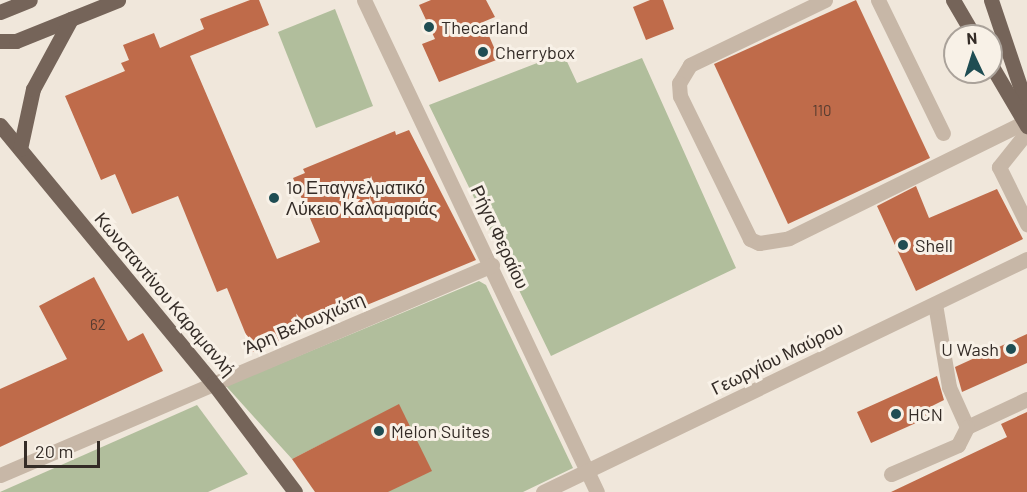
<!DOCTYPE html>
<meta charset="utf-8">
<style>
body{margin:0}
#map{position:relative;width:1027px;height:492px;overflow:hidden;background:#f0e7db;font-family:Barlow,sans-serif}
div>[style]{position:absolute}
.green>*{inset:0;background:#b1be9c}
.building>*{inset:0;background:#bf6b4a}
.minor>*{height:15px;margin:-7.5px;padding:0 7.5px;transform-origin:7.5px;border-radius:7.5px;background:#c7b7a7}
.major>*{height:15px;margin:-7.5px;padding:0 7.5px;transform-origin:7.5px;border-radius:7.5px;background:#756459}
.dots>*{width:16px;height:16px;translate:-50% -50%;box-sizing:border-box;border:3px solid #f8f1e7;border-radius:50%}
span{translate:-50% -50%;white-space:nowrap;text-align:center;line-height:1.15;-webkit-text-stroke:6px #f8f1e7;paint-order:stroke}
.number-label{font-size:15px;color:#573c30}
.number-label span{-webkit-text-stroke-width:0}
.poi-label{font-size:18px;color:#342c27}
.left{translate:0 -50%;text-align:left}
.right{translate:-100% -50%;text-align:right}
.street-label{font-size:18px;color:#342c27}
.north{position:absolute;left:943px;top:24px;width:60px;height:60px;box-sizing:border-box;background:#f8f1e7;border:2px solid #aaa29a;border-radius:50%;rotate:356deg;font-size:16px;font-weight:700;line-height:24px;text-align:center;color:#342c27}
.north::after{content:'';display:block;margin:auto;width:21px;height:27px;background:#1f4d53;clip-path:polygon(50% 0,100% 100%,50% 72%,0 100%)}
.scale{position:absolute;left:24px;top:441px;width:76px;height:27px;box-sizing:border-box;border:3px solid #342c27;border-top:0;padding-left:8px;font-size:18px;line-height:21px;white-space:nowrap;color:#342c27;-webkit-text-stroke:4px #f8f1e7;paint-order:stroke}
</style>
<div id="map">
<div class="green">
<i style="clip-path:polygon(335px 9px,373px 106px,316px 128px,278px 32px)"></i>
<i style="clip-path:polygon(563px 53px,577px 83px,642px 58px,736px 268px,551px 356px,429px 105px)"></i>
<i style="clip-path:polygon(479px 281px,486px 285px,573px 468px,523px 492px,388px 492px,399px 405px,292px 459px,226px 386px)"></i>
<i style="clip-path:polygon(197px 405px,248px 474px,208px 492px,0 492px)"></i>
</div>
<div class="building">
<i style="clip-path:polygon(250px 0,259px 0,269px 25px,190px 56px,277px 259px,320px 242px,293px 178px,305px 173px,303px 169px,395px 131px,396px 135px,409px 130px,476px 260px,253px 352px,227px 288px,217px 292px,178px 196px,132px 214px,115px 174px,101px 180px,65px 96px,125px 71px,121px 63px,129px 60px,123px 45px,154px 33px,160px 48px,204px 29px,200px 19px)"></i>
<i style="clip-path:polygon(431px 0,486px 0,495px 17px,483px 22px,499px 59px,439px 82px,422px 44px,435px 39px,419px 5px)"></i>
<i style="clip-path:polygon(650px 0,663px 0,674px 29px,646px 40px,633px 7px)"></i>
<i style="clip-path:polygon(856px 0,930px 158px,788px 224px,714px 64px)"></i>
<i style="clip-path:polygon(916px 186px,929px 218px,997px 189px,1023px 239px,916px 291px,877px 206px)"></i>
<i style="clip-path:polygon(94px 277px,128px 341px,143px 333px,163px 371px,0 447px,0 389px,67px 359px,39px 306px)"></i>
<i style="clip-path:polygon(1027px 334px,1027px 363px,962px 392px,955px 367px)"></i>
<i style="clip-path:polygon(937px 376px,944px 400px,930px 407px,934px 415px,871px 443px,857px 412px)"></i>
<i style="clip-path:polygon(399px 404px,432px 471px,388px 492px,315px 492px,292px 459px)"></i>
<i style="clip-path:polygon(1027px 412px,1027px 492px,891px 492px,1007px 437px,1001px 424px)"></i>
</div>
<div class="minor">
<i style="left:364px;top:0;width:544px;rotate:64.66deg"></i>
<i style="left:825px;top:0;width:150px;rotate:154.3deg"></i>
<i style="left:690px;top:65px;width:21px;rotate:121deg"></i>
<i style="left:679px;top:83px;width:13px;rotate:86deg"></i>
<i style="left:680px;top:96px;width:159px;rotate:63.9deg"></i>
<i style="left:750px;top:239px;width:10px;rotate:24deg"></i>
<i style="left:759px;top:243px;width:30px;rotate:-9deg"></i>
<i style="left:789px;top:238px;width:263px;rotate:-26.2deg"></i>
<i style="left:878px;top:0;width:148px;rotate:64deg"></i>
<i style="left:1027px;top:132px;width:45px;rotate:128.7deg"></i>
<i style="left:999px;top:167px;width:64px;rotate:63.8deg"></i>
<i style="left:935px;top:304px;width:84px;rotate:80.4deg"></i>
<i style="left:949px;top:387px;width:44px;rotate:65.8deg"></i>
<i style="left:967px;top:427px;width:66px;rotate:-25deg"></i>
<i style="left:891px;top:474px;width:73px;rotate:-23.4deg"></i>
<i style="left:958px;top:445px;width:20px;rotate:-63deg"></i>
<i style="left:0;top:475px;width:535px;rotate:-23.11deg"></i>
<i style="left:543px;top:492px;width:537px;rotate:-25.71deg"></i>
</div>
<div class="major">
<i style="left:953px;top:0;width:42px;rotate:59.7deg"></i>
<i style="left:991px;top:0;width:113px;rotate:71.4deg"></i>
<i style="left:0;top:12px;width:32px;rotate:-22deg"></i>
<i style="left:0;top:41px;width:16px"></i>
<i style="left:16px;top:41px;width:110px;rotate:-21.9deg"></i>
<i style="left:991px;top:65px;width:71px;rotate:59.5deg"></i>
<i style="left:0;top:125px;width:335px;rotate:50.5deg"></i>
<i style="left:213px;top:383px;width:136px;rotate:53deg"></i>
<i style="left:20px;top:149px;width:61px;rotate:-77.8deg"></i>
<i style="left:33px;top:89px;width:80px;rotate:-61.5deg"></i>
</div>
<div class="dots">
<i style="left:429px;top:27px;background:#1f4d53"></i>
<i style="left:483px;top:52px;background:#1f4d53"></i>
<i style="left:274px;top:198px;background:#1f4d53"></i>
<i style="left:903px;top:245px;background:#1f4d53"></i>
<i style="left:1011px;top:349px;background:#1f4d53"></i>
<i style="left:896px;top:414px;background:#1f4d53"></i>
<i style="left:379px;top:431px;background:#1f4d53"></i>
</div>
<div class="number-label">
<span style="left:822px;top:111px">110</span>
<span style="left:98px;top:325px">62</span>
</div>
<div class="poi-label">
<span class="left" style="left:441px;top:27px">Thecarland</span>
<span class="left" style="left:495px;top:52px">Cherrybox</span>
<span class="left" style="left:286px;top:198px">1ο Επαγγελματικό<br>Λύκειο Καλαμαριάς</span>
<span class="left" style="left:915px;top:245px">Shell</span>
<span class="right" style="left:999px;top:349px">U Wash</span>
<span class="left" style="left:908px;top:414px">HCN</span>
<span class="left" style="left:391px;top:431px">Melon Suites</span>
</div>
<div class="street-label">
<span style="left:500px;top:237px;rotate:65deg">Ρήγα Φεραίου</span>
<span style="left:165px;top:294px;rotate:50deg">Κωνσταντίνου Καραμανλή</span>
<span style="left:304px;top:323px;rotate:-23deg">Άρη Βελουχιώτη</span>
<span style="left:777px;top:358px;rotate:-26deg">Γεωργίου Μαύρου</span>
</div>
<div class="north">N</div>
<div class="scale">20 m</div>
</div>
